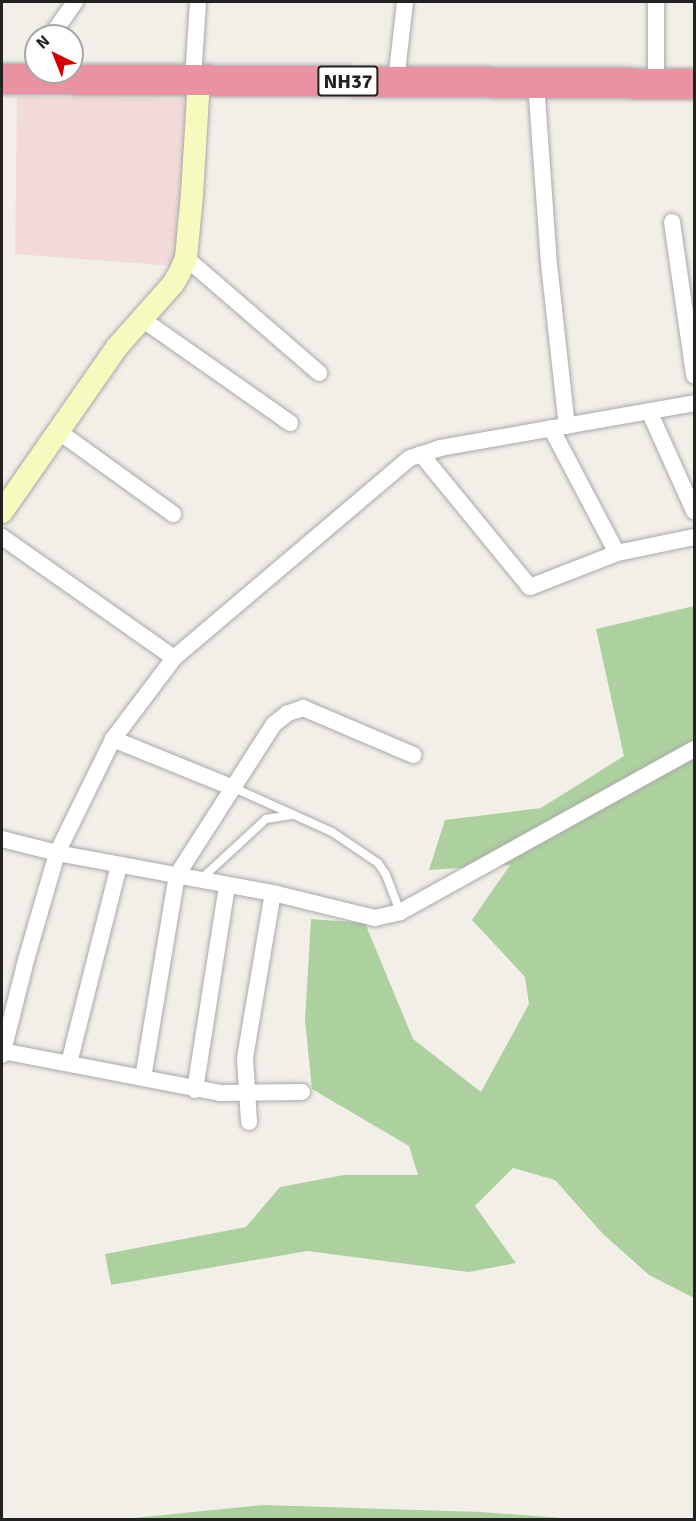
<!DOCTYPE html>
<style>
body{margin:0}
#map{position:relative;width:696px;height:1521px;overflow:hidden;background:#f2efe9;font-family:Signika,sans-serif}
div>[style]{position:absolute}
.commercial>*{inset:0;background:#f2dad9}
.forest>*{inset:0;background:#add19e}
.roads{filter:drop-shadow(0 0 2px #a9a9a9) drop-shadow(0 0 2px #a9a9a9)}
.lane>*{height:8px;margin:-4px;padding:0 4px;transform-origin:4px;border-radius:4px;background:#fff}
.street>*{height:16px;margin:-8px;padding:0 8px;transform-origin:8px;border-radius:8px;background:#fff}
.secondary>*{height:22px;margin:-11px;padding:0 11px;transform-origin:11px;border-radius:11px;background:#f7fabf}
.highway>*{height:30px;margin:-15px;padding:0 15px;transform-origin:15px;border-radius:15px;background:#e892a2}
span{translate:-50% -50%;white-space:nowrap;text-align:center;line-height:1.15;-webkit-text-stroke:4.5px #fff;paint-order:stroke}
.shield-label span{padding:2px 4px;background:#fff;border:2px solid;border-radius:4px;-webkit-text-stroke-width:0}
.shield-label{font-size:20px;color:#222;font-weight:700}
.frame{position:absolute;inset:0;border:3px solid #222;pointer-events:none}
.north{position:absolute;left:24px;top:24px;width:60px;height:60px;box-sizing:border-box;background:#fff;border:2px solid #a7a7a7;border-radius:50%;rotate:317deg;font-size:16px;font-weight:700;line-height:24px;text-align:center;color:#222}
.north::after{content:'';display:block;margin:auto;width:21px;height:27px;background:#d40000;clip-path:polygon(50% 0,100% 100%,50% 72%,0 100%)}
</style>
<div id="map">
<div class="commercial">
<i style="clip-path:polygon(17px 97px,188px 99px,174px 266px,15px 254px)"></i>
</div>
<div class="forest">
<i style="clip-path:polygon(694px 606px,694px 1298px,649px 1275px,603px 1234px,555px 1180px,513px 1168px,475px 1206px,516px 1263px,469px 1272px,307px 1251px,111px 1285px,105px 1254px,246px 1227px,280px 1187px,344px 1175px,418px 1175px,409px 1146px,312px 1089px,305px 1020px,311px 919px,365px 923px,413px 1039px,481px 1092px,529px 1004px,525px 977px,472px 920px,510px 865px,429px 870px,445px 820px,541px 808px,624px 756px,596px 629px)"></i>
<i style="clip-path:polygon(263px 1505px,481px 1512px,576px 1519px,123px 1519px)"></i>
</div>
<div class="roads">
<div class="lane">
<i style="left:232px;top:787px;width:110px;rotate:24.2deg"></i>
<i style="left:332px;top:832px;width:55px;rotate:34deg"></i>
<i style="left:378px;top:863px;width:14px;rotate:56deg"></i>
<i style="left:386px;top:875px;width:40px;rotate:69deg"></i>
<i style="left:201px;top:879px;width:88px;rotate:-42.7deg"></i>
<i style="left:266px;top:819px;width:24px;rotate:-9deg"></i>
</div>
<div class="street">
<i style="left:51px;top:36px;width:42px;rotate:-54.8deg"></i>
<i style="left:193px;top:79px;width:77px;rotate:-86.3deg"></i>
<i style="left:396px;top:81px;width:80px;rotate:-83.5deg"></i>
<i style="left:536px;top:83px;width:181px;rotate:85.9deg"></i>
<i style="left:549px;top:264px;width:163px;rotate:83.7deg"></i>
<i style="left:656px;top:84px;width:82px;rotate:-90deg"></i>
<i style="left:672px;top:222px;width:155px;rotate:81.8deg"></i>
<i style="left:186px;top:258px;width:176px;rotate:40.8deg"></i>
<i style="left:142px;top:319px;width:181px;rotate:35.1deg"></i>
<i style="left:649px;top:411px;width:110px;rotate:65.8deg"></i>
<i style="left:551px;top:428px;width:141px;rotate:62.2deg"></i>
<i style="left:58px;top:431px;width:142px;rotate:35.8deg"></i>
<i style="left:421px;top:454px;width:172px;rotate:50.7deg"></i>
<i style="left:530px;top:587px;width:93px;rotate:-21.3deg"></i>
<i style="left:617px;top:553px;width:79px;rotate:-11.7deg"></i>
<i style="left:2px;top:537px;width:210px;rotate:35.1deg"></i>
<i style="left:113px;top:739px;width:127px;rotate:22.1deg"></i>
<i style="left:2px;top:839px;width:57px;rotate:14.3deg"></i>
<i style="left:57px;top:853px;width:220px;rotate:10.5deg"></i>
<i style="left:273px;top:893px;width:105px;rotate:13.8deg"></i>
<i style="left:375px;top:918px;width:26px;rotate:-13deg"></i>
<i style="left:400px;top:912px;width:336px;rotate:-29deg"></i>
<i style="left:2px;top:1051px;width:222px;rotate:10.9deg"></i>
<i style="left:220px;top:1093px;width:82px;rotate:-0.7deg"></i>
<i style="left:2px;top:1055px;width:98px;rotate:-75.8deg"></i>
<i style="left:26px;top:960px;width:111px;rotate:-73.8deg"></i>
<i style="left:57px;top:853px;width:127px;rotate:-63.8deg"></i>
<i style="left:113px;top:739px;width:101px;rotate:-53deg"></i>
<i style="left:174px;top:658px;width:309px;rotate:-40.3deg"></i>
<i style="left:410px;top:458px;width:32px;rotate:-18deg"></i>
<i style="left:440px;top:448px;width:258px;rotate:-10deg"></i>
<i style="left:69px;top:1063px;width:204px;rotate:-75.8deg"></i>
<i style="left:143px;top:1078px;width:206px;rotate:-80.5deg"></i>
<i style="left:177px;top:875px;width:179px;rotate:-57.3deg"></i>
<i style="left:274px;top:724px;width:18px;rotate:-38deg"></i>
<i style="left:288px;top:713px;width:16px;rotate:-18deg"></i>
<i style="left:303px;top:708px;width:120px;rotate:23.1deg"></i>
<i style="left:195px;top:1090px;width:207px;rotate:-81.1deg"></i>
<i style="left:249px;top:1122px;width:64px;rotate:-93.6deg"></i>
<i style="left:245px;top:1058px;width:167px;rotate:-80.4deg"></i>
</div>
<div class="secondary">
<i style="left:2px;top:512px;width:201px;rotate:-55.1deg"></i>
<i style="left:117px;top:347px;width:84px;rotate:-48.4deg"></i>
<i style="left:173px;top:284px;width:14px;rotate:-60deg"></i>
<i style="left:180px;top:272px;width:15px;rotate:-67deg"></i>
<i style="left:186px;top:258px;width:64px;rotate:-84.6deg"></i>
<i style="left:192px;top:194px;width:115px;rotate:-86.5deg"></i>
</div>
<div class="highway">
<i style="left:2px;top:79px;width:692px;rotate:0.41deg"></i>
</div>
</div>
<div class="shield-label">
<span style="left:348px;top:81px">NH37</span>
</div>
<div class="frame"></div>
<div class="north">N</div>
</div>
